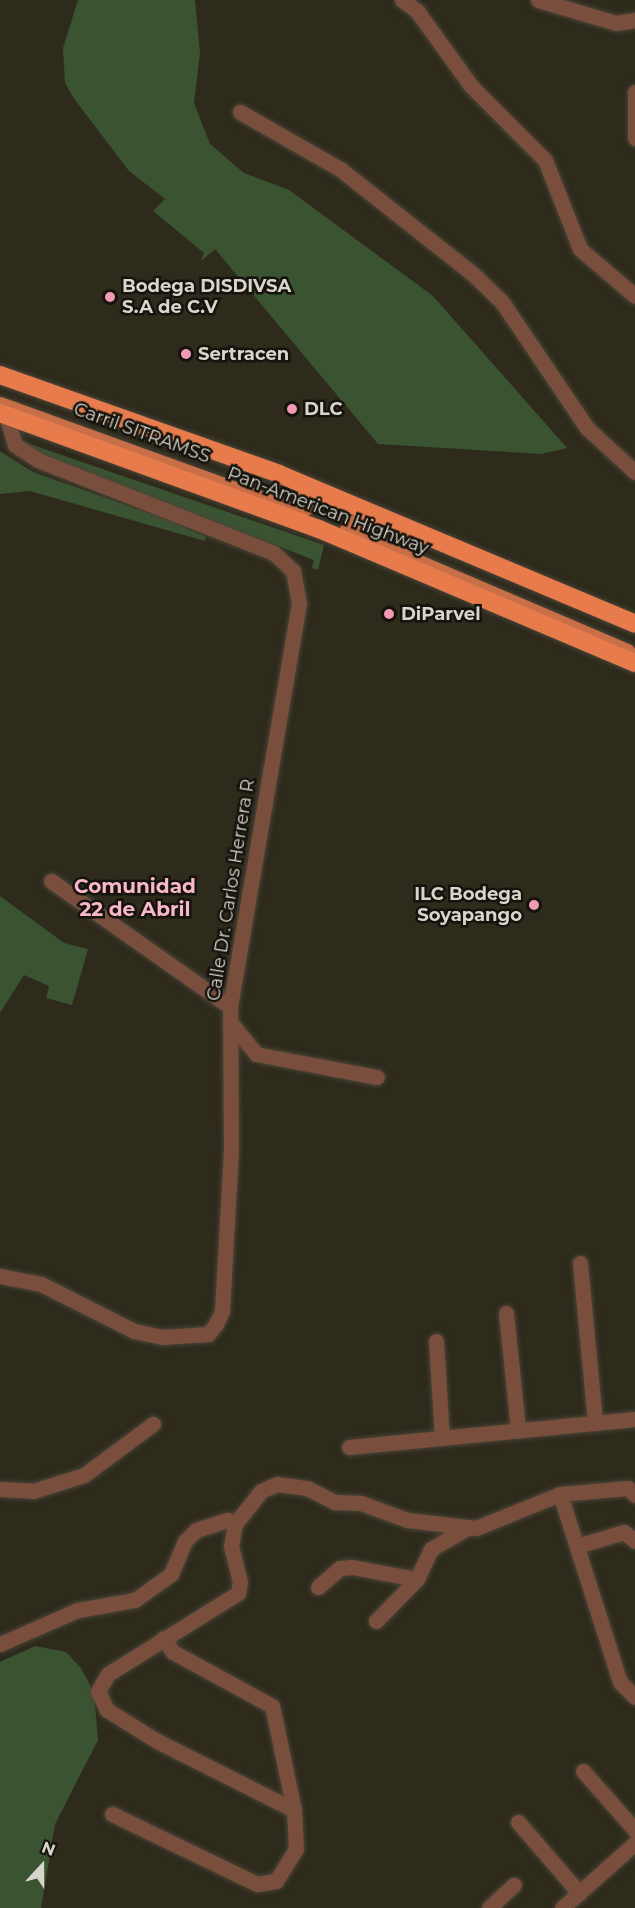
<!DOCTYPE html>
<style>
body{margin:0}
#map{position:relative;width:635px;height:1908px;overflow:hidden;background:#2e2a1c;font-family:Montserrat,sans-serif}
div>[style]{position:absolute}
.green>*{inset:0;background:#3a5432}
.roads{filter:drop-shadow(0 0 2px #494538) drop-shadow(0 0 2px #494538)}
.minor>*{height:15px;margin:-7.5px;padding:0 7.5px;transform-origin:7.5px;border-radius:7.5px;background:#7a4e3c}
.major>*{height:15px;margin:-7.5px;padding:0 7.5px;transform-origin:7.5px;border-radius:7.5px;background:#c86f48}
.highway>*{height:18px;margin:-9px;padding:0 9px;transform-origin:9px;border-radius:9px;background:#e77b4c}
.dots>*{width:16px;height:16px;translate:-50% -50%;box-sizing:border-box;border:3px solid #15130c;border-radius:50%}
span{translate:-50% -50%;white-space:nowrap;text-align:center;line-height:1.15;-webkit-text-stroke:5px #15130c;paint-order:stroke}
.poi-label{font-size:18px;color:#d8d5cc;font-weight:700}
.left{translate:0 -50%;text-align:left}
.right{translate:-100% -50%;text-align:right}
.street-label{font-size:18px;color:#d8d5cc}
.neighbourhood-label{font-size:20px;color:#f9b7ca;font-weight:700}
.north{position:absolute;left:12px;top:1836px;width:60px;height:60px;-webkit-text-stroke:4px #15130c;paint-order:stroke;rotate:21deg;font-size:16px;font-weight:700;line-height:24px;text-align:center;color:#d8d5cc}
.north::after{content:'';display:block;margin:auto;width:21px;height:27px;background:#d8d5cc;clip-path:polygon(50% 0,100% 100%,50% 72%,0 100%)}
</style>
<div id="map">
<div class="green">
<i style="clip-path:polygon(78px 0,195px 0,200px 53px,194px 103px,210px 144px,244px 173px,289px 190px,433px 296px,567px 448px,541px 454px,378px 444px,215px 249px,201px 261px,204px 253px,153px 211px,165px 199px,129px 171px,75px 100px,65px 83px,63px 48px)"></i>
<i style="clip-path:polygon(15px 439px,324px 545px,318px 570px,312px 568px,314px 560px,22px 448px)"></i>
<i style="clip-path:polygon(0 451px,33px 472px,174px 522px,206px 537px,205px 541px,30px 491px,0 494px)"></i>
<i style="clip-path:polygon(0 896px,64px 943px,88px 949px,72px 1005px,46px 998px,49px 986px,24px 975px,0 1013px)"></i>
<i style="clip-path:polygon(35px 1646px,66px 1652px,81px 1668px,94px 1693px,98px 1740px,55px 1824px,41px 1908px,0 1908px,0 1662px)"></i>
</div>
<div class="roads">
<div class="minor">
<i style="left:402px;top:0;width:19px;rotate:36deg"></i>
<i style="left:417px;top:11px;width:92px;rotate:54.2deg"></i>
<i style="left:471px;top:86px;width:105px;rotate:45deg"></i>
<i style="left:545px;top:160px;width:96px;rotate:68.5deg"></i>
<i style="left:580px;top:249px;width:72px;rotate:40.5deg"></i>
<i style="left:538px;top:0;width:81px;rotate:16.4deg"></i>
<i style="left:616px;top:23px;width:19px;rotate:-9deg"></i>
<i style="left:635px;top:92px;width:46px;rotate:90deg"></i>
<i style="left:240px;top:112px;width:115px;rotate:29.7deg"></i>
<i style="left:340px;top:169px;width:169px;rotate:38.3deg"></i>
<i style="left:473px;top:274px;width:40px;rotate:44deg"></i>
<i style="left:502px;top:302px;width:152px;rotate:56deg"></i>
<i style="left:587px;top:428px;width:65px;rotate:42.5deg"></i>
<i style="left:51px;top:881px;width:219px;rotate:35.1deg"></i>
<i style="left:231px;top:1023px;width:40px;rotate:51deg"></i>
<i style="left:256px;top:1054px;width:123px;rotate:10.8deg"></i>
<i style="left:580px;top:1263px;width:161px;rotate:84.6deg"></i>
<i style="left:0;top:1276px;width:42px;rotate:11deg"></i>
<i style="left:41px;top:1284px;width:104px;rotate:26.8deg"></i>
<i style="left:134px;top:1331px;width:29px;rotate:12deg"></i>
<i style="left:162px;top:1337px;width:46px;rotate:-3.7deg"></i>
<i style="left:208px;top:1334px;width:13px;rotate:-51deg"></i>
<i style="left:216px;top:1324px;width:14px;rotate:-65deg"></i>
<i style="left:222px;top:1311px;width:162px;rotate:-86.8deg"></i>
<i style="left:231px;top:1149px;width:142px;rotate:-90.4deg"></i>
<i style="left:230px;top:1007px;width:409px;rotate:-80.3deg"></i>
<i style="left:299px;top:604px;width:34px;rotate:-100deg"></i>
<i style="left:293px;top:571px;width:26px;rotate:-137deg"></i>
<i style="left:274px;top:553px;width:254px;rotate:-158.5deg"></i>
<i style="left:38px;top:460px;width:27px;rotate:-147deg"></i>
<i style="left:15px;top:445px;width:31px;rotate:-107deg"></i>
<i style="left:506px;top:1313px;width:118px;rotate:84.1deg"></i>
<i style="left:436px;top:1341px;width:97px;rotate:86.5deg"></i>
<i style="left:349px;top:1447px;width:287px;rotate:-5.6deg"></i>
<i style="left:0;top:1489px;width:33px;rotate:3deg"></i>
<i style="left:33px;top:1491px;width:53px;rotate:-17.4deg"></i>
<i style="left:84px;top:1475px;width:86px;rotate:-36.5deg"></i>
<i style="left:560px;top:1494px;width:197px;rotate:72.3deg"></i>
<i style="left:620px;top:1682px;width:21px;rotate:45deg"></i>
<i style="left:235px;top:1524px;width:22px;rotate:100deg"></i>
<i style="left:231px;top:1546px;width:37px;rotate:76deg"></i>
<i style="left:240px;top:1582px;width:11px;rotate:100deg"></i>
<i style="left:238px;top:1593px;width:153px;rotate:148.1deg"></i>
<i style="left:108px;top:1674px;width:20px;rotate:120deg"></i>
<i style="left:98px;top:1691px;width:21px;rotate:65deg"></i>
<i style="left:107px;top:1710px;width:59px;rotate:31.8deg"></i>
<i style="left:157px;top:1741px;width:153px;rotate:26.7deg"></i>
<i style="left:235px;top:1524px;width:42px;rotate:-51.8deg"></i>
<i style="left:261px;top:1491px;width:17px;rotate:-24deg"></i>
<i style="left:277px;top:1484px;width:30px;rotate:8deg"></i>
<i style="left:307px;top:1488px;width:30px;rotate:27deg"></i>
<i style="left:334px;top:1502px;width:27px;rotate:2deg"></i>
<i style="left:361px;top:1503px;width:49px;rotate:20.3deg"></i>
<i style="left:407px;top:1520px;width:69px;rotate:6.6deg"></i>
<i style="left:476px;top:1528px;width:91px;rotate:-22deg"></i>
<i style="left:560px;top:1494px;width:68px;rotate:-5deg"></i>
<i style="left:628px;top:1488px;width:10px;rotate:45deg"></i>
<i style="left:577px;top:1546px;width:49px;rotate:-16.6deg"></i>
<i style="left:624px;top:1532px;width:14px;rotate:39deg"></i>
<i style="left:318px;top:1587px;width:29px;rotate:-41deg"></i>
<i style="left:340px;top:1568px;width:12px;rotate:-5deg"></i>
<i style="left:352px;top:1567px;width:66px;rotate:10.5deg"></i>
<i style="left:376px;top:1621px;width:59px;rotate:-45.7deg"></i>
<i style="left:417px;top:1579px;width:33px;rotate:-65deg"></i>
<i style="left:431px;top:1549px;width:44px;rotate:-30.1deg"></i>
<i style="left:0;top:1644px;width:85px;rotate:-23.6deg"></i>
<i style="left:78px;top:1610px;width:58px;rotate:-10deg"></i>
<i style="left:135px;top:1600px;width:44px;rotate:-35.8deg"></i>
<i style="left:171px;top:1574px;width:36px;rotate:-67deg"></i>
<i style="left:185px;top:1541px;width:16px;rotate:-45deg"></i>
<i style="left:196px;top:1530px;width:33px;rotate:-18deg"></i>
<i style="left:227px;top:1520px;width:9px;rotate:27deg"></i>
<i style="left:583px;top:1771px;width:79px;rotate:48.6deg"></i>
<i style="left:112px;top:1814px;width:161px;rotate:25.8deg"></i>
<i style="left:257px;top:1884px;width:19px;rotate:-9deg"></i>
<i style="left:276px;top:1881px;width:38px;rotate:-58deg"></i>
<i style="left:296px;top:1849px;width:39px;rotate:-93deg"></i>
<i style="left:294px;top:1810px;width:106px;rotate:-101.9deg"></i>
<i style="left:272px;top:1706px;width:113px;rotate:-151.4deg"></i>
<i style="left:173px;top:1652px;width:17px;rotate:-126deg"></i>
<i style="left:518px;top:1822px;width:94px;rotate:49.3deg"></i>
<i style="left:489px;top:1908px;width:34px;rotate:-43deg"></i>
<i style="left:562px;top:1908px;width:98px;rotate:-41.7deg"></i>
</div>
<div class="major">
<i style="left:0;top:404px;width:308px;rotate:19.9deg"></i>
<i style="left:298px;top:512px;width:13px;rotate:-29deg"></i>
<i style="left:309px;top:506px;width:13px;rotate:-108deg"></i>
<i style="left:346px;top:531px;width:306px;rotate:23.1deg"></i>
<i style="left:359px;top:536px;width:14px;rotate:-115deg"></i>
<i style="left:353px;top:523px;width:15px;rotate:-23deg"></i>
</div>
<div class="highway">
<i style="left:0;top:375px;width:296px;rotate:19.5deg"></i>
<i style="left:279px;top:474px;width:386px;rotate:22.8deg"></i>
<i style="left:0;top:413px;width:339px;rotate:20deg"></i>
<i style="left:319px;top:529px;width:343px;rotate:23deg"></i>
</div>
</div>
<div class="dots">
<i style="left:110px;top:297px;background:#f09ab5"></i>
<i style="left:186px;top:354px;background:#f09ab5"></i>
<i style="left:292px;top:409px;background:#f09ab5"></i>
<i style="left:389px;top:614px;background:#f09ab5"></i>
<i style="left:534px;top:905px;background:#f09ab5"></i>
</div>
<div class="poi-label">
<span class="left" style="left:122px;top:297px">Bodega DISDIVSA<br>S.A de C.V</span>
<span class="left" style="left:198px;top:354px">Sertracen</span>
<span class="left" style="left:304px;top:409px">DLC</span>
<span class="left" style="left:401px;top:614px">DiParvel</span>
<span class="right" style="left:522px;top:905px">ILC Bodega<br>Soyapango</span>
</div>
<div class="street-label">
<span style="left:142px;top:433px;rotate:20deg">Carril SITRAMSS</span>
<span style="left:328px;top:511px;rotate:21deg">Pan-American Highway</span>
<span style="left:231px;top:890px;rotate:-81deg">Calle Dr. Carlos Herrera R</span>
</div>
<div class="neighbourhood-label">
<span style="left:135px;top:898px">Comunidad<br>22 de Abril</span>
</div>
<div class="north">N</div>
</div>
